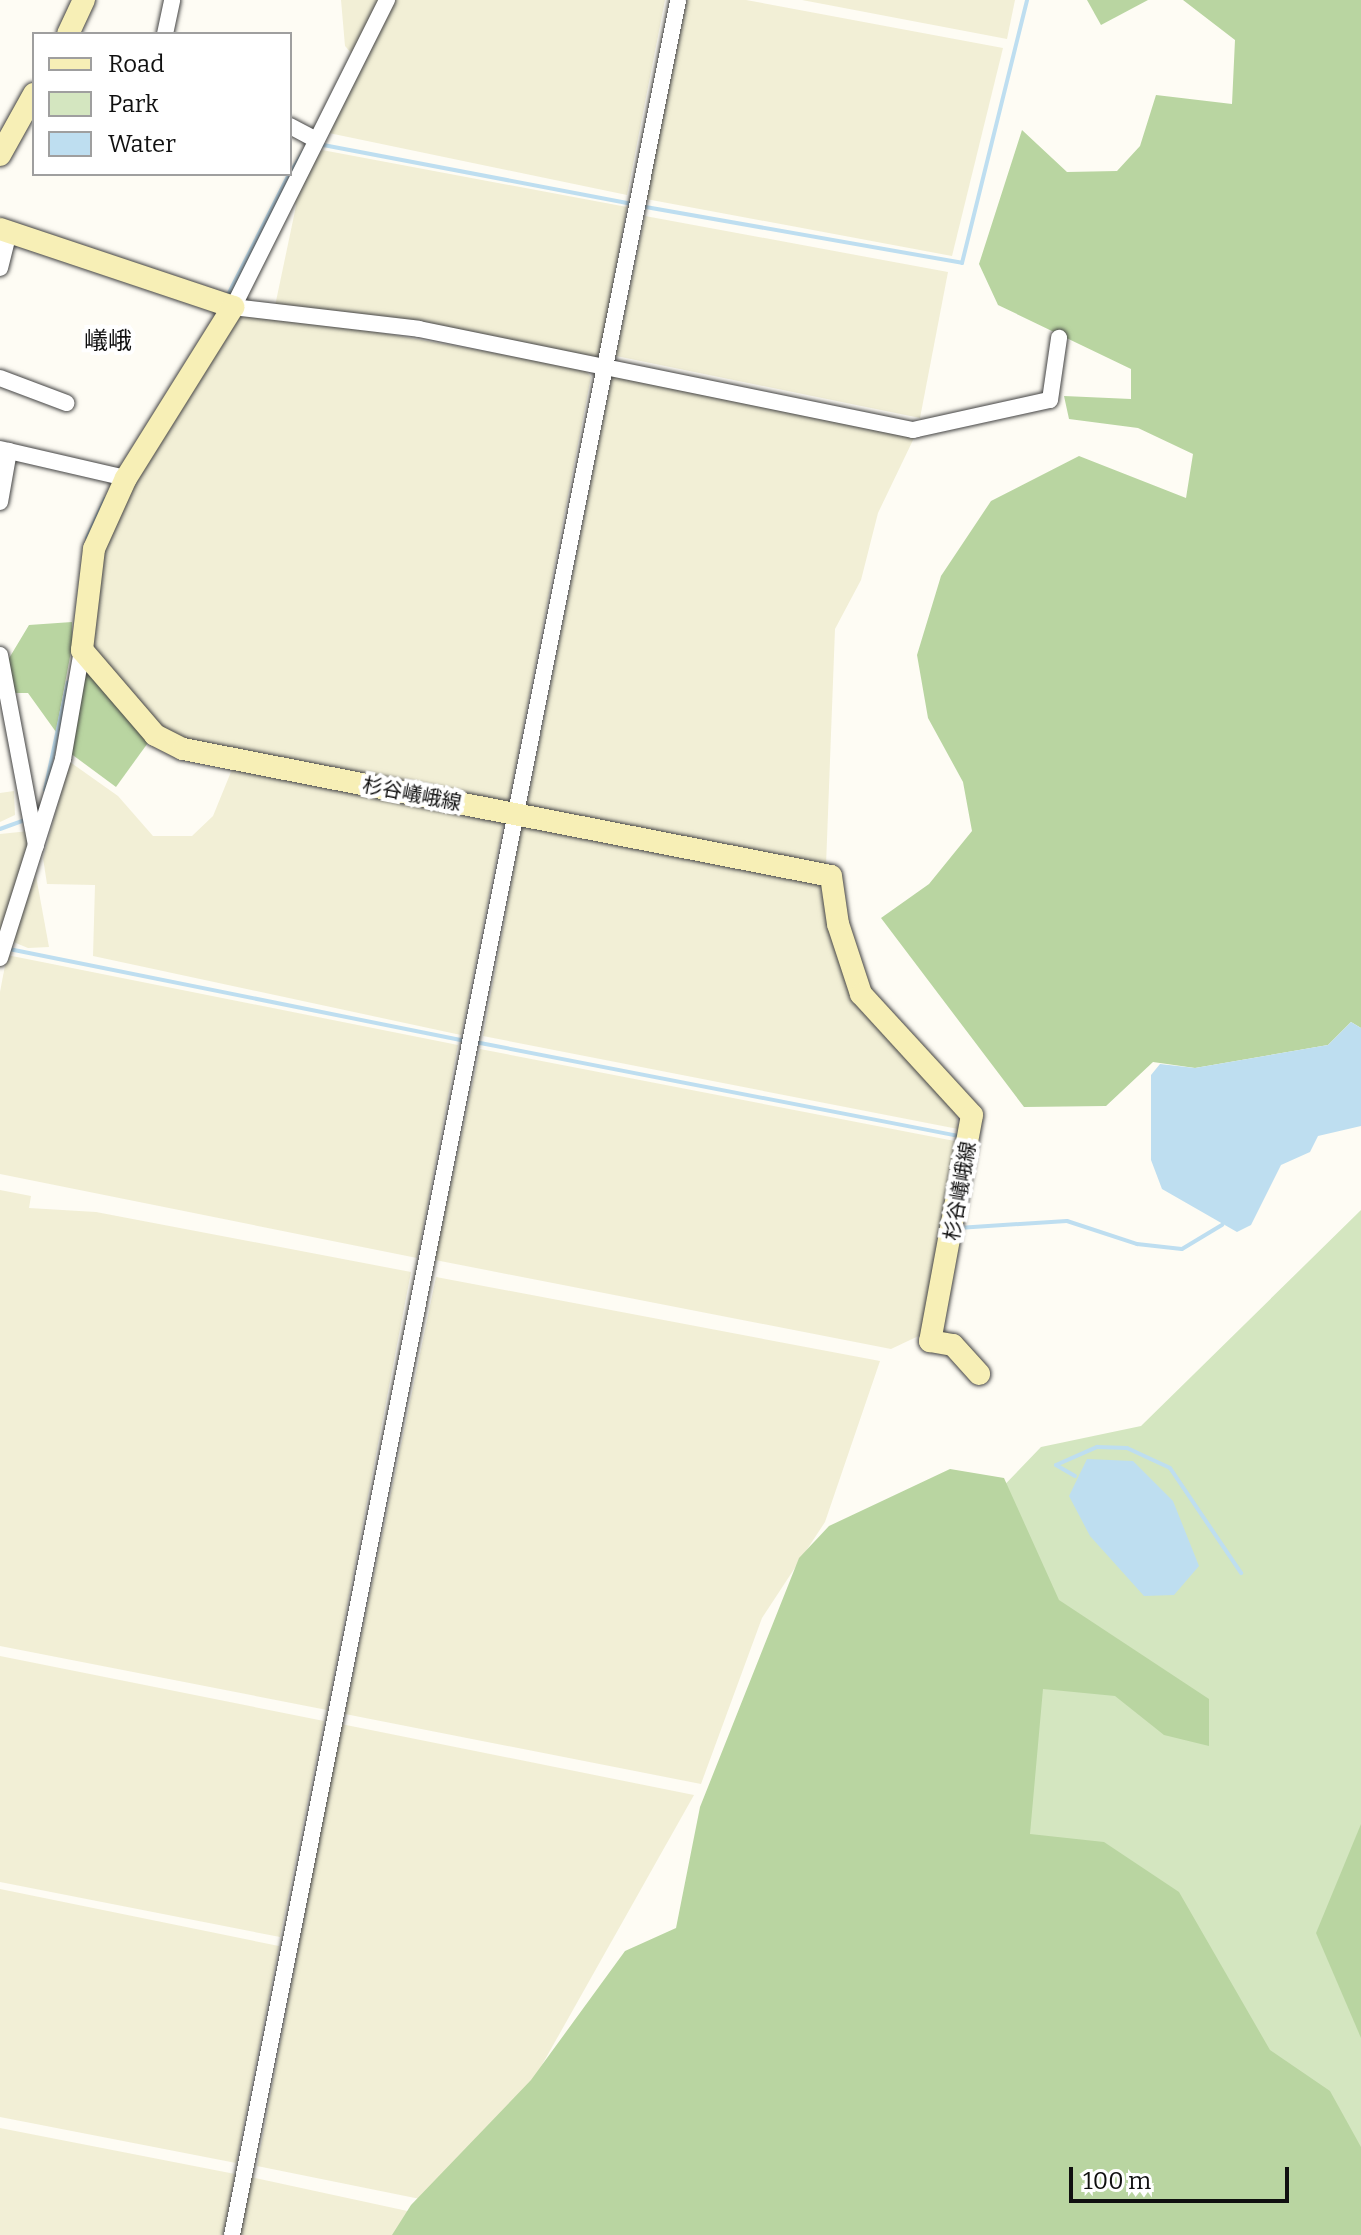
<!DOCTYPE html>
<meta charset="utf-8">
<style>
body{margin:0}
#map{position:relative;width:1361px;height:2235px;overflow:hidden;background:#fefcf4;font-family:Bitter,"Noto Sans JP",serif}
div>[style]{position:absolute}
.farmland>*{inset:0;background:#f2efd6}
.green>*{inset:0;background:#d4e6c0}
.forest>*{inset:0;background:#b9d5a1}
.water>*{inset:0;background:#bedef0}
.stream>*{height:4px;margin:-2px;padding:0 2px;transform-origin:2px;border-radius:2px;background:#bedef0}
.roads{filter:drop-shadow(0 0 2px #434343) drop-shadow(0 0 2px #434343)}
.street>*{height:16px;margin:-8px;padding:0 8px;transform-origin:8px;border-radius:8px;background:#fff}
.secondary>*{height:22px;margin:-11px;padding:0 11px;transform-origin:11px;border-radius:11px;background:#f7efb6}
span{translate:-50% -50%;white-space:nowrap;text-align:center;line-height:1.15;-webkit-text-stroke:8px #fff;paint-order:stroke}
.street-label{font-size:20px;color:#101010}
.quarter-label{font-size:24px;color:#101010}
.legend{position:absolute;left:32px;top:32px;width:260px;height:144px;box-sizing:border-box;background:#fff;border:2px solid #9f9f9f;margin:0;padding:10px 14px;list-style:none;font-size:24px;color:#101010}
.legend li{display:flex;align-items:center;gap:16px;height:40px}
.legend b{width:40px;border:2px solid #9f9f9f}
.scale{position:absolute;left:1069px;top:2167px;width:220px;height:36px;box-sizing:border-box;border:4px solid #101010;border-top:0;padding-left:10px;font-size:24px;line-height:28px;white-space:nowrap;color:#101010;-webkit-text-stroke:6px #fff;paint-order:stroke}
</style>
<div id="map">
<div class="farmland">
<i style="clip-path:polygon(341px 0,383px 0,352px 54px,345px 46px)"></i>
<i style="clip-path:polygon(396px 0,665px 0,627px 195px,324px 132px)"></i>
<i style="clip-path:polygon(687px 0,746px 0,1003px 48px,952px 256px,646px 199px)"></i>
<i style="clip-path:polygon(802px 0,1015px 0,1007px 39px)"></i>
<i style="clip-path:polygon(322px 150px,627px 207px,599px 358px,275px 306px,296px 206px,292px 192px)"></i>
<i style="clip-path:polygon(645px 216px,948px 272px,920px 418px,616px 356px)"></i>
<i style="clip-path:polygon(244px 316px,326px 323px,584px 369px,591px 377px,508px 805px,221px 749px,158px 730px,91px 642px,100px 544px,230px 321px)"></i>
<i style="clip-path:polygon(612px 376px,914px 438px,878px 513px,861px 580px,835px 629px,826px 866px,526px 811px)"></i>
<i style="clip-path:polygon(70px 762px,118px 796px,153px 836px,192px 836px,213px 816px,233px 767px,504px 820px,461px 1035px,93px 956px,95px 885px,47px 884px,43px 858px)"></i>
<i style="clip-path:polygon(14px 791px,15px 815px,0 822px,0 793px)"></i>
<i style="clip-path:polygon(523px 822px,818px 881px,837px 950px,956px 1110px,958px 1129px,483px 1036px)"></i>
<i style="clip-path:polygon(29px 831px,28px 853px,0 939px,0 834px)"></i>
<i style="clip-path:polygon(36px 876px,49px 947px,28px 948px,11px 941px)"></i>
<i style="clip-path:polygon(7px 955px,458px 1045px,417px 1258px,0 1174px,0 992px)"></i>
<i style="clip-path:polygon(480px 1049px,965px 1143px,927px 1332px,891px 1349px,435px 1260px)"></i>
<i style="clip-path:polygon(0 1190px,31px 1196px,29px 1208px,96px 1212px,411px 1272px,327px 1710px,0 1646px)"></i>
<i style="clip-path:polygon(436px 1277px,880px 1361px,825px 1522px,762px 1618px,701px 1784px,345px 1714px)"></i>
<i style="clip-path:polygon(0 1656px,324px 1721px,280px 1937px,0 1882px)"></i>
<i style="clip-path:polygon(341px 1724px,694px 1795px,529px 2088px,425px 2200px,257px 2166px)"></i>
<i style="clip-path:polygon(0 1889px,279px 1946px,236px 2163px,0 2117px)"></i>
<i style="clip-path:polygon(0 2128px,235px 2174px,223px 2235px,0 2235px)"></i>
<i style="clip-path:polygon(251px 2177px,412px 2212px,397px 2235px,240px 2235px)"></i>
</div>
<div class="green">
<i style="clip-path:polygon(1361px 1210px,1361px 2235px,1016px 1854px,989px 1501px,1041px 1447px,1141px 1426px)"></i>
</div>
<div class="forest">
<i style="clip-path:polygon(1087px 0,1148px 0,1101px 25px)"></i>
<i style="clip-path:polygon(1183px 0,1361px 0,1361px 1028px,1351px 1022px,1328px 1045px,1195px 1068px,1153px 1062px,1106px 1106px,1024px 1107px,881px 918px,929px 884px,972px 831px,963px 782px,928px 718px,917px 655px,941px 576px,991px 501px,1079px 456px,1186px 498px,1193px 454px,1138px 428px,1069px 419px,1064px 396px,1131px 399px,1131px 369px,998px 305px,979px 264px,1022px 130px,1067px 172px,1117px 171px,1140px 146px,1156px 95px,1232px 104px,1235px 40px)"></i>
<i style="clip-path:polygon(72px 622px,72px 646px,56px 732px,28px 693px,12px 693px,8px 660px,29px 625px)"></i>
<i style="clip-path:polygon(87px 669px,150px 740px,116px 787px,70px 753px)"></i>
<i style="clip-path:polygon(950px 1469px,1004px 1478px,1059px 1600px,1209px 1699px,1209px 1746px,1164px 1735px,1115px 1696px,1043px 1689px,1030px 1834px,1104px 1842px,1179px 1892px,1270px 2050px,1330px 2091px,1361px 2147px,1361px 2235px,392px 2235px,411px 2205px,531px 2080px,625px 1951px,676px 1928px,700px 1807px,799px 1558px,829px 1526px)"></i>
<i style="clip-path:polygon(1361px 1824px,1361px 2038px,1316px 1933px)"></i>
</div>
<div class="water">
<i style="clip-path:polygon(1351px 1022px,1361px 1028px,1361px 1126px,1318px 1136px,1310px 1152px,1281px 1165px,1251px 1225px,1237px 1232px,1162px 1189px,1151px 1160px,1151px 1075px,1160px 1064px,1195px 1068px,1328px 1045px)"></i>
<i style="clip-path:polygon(1087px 1459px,1133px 1461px,1173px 1501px,1199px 1566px,1174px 1595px,1144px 1596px,1090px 1536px,1069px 1496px)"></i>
</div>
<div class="stream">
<i style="left:318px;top:144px;width:320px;rotate:10.8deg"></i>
<i style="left:290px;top:173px;width:30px;rotate:-57deg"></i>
<i style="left:640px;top:206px;width:327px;rotate:10deg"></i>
<i style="left:962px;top:263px;width:271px;rotate:-76.1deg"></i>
<i style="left:227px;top:297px;width:138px;rotate:-63.2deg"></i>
<i style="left:87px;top:538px;width:43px;rotate:-65.2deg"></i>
<i style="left:45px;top:790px;width:110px;rotate:-78deg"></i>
<i style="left:0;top:829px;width:29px;rotate:-20deg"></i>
<i style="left:9px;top:949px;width:467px;rotate:11.4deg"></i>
<i style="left:475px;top:1042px;width:496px;rotate:11deg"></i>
<i style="left:958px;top:1228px;width:109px;rotate:-3.7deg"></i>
<i style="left:1067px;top:1221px;width:74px;rotate:18.2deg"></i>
<i style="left:1137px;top:1244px;width:45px;rotate:6.3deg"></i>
<i style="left:1182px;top:1249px;width:47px;rotate:-31deg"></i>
<i style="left:1075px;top:1476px;width:22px;rotate:-150deg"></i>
<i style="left:1056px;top:1465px;width:45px;rotate:-23.7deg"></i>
<i style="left:1097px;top:1447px;width:30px;rotate:2deg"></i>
<i style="left:1127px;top:1448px;width:47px;rotate:24.9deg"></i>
<i style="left:1170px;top:1468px;width:127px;rotate:55.9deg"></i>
</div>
<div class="roads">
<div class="street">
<i style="left:387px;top:0;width:343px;rotate:116.6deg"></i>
<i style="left:233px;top:307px;width:187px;rotate:6.7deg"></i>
<i style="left:419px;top:329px;width:504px;rotate:11.56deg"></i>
<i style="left:913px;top:430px;width:140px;rotate:-12.4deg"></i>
<i style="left:1050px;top:400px;width:63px;rotate:-81.7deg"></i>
<i style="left:165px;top:34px;width:35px;rotate:-78deg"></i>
<i style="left:290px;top:126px;width:27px;rotate:28deg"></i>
<i style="left:0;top:268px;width:36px;rotate:-76deg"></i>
<i style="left:0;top:378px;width:71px;rotate:20.7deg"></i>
<i style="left:0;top:449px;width:129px;rotate:13deg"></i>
<i style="left:0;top:502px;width:52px;rotate:-80deg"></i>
<i style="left:0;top:655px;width:194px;rotate:79.3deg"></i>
<i style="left:0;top:958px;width:209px;rotate:-72.4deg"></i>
<i style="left:63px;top:759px;width:111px;rotate:-80.1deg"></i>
<i style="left:232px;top:2235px;width:2279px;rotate:-78.71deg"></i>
</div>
<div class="secondary">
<i style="left:68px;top:34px;width:38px;rotate:-65deg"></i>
<i style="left:0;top:155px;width:70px;rotate:-60.9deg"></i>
<i style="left:0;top:229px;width:246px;rotate:18.5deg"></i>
<i style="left:233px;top:307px;width:202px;rotate:122deg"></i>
<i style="left:126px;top:478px;width:78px;rotate:114.3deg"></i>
<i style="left:94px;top:549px;width:102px;rotate:96.8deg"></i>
<i style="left:82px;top:650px;width:112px;rotate:49.3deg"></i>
<i style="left:155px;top:735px;width:31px;rotate:27deg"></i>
<i style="left:183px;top:749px;width:660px;rotate:11.09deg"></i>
<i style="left:831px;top:876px;width:49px;rotate:81.7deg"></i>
<i style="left:838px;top:924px;width:74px;rotate:71.8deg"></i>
<i style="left:861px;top:994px;width:164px;rotate:47.5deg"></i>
<i style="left:972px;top:1115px;width:230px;rotate:100.5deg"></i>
<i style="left:930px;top:1341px;width:23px;rotate:10deg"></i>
<i style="left:953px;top:1345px;width:39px;rotate:48deg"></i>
</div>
</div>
<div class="street-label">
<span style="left:412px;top:794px;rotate:11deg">杉谷嶬峨線</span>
<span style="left:960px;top:1191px;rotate:-80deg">杉谷嶬峨線</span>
</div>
<div class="quarter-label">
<span style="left:108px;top:342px">嶬峨</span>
</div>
<ul class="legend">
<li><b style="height:10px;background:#f7efb6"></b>Road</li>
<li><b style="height:22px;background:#d4e6c0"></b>Park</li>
<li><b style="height:22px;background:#bedef0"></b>Water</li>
</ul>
<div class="scale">100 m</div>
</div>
